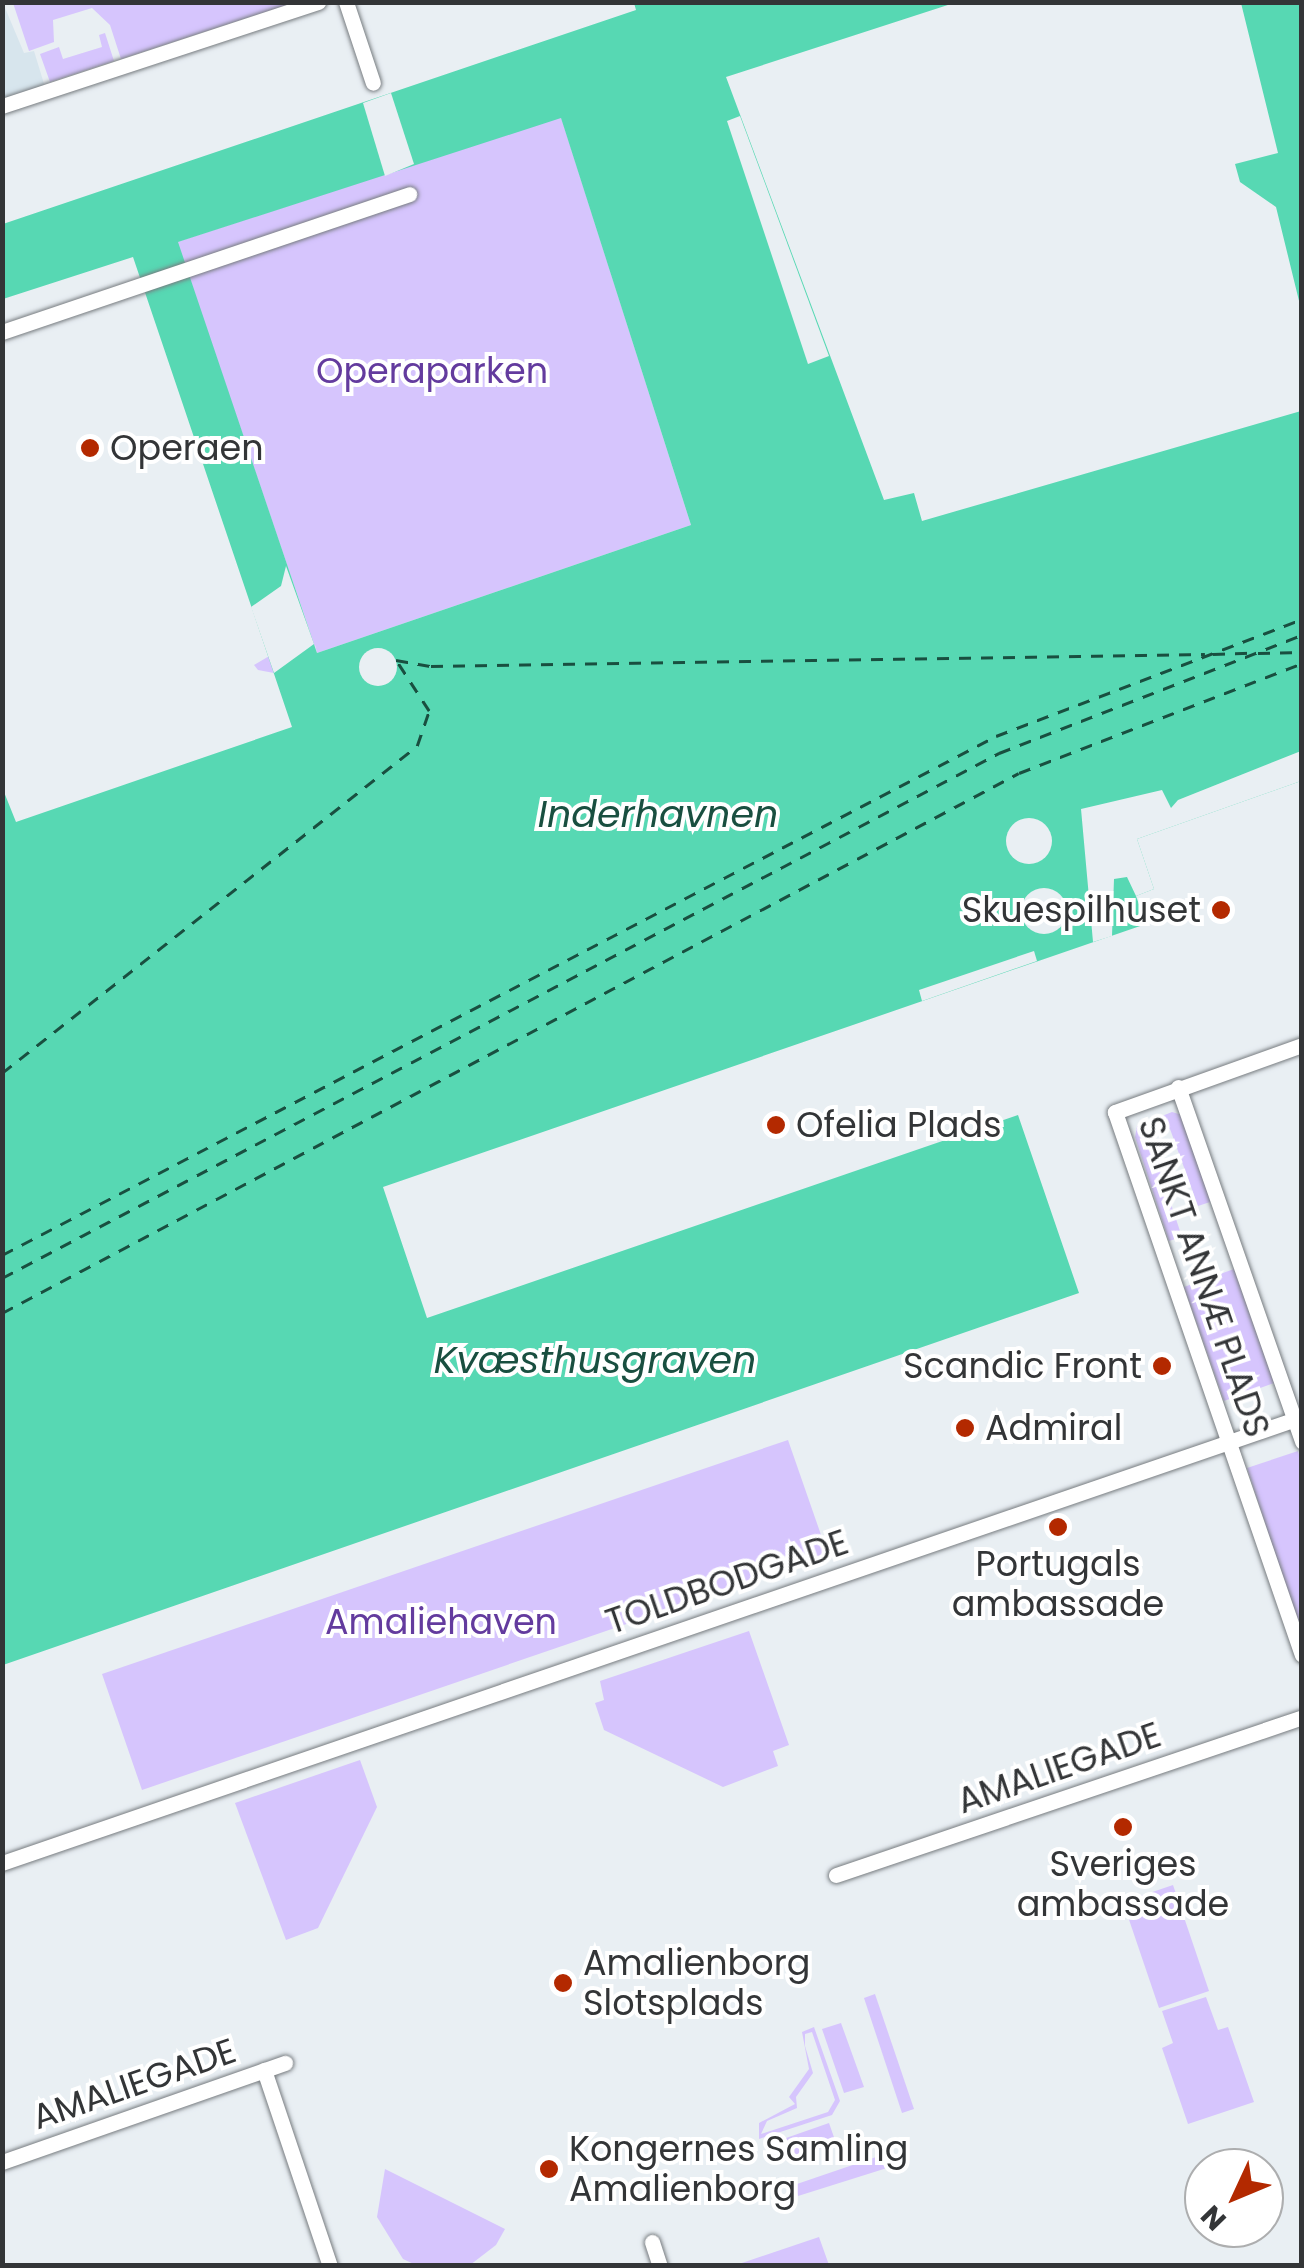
<!DOCTYPE html>
<meta charset="utf-8">
<style>
body{margin:0}
#map{position:relative;width:1304px;height:2268px;overflow:hidden;background:#e9eff3;font-family:Poppins,sans-serif}
div>[style]{position:absolute}
.built>*{inset:0;background:#d7e5ed}
.green>*{inset:0;background:#d6c5fd}
.water>*{inset:0;background:#57d8b3}
.pier>*{inset:0;background:#e9eff3}
.round{border-radius:50%}
.ferry>*{height:2.5px;margin-top:-1.25px;transform-origin:0;background:repeating-linear-gradient(90deg,#194f40 0 12px,transparent 0 22px)}
.roads{filter:drop-shadow(0 0 2px #777c80) drop-shadow(0 0 2px #777c80)}
.minor>*{height:15px;margin:-7.5px;padding:0 7.5px;transform-origin:7.5px;border-radius:7.5px;background:#fff}
.dots>*{width:28px;height:28px;translate:-50% -50%;box-sizing:border-box;border:5px solid #fff;border-radius:50%}
span{translate:-50% -50%;white-space:nowrap;text-align:center;line-height:1.15;-webkit-text-stroke:8px #fff;paint-order:stroke}
.park-label{font-size:35px;color:#633b9e}
.poi-label{font-size:35px;color:#333537}
.left{translate:0 -50%;text-align:left}
.right{translate:-100% -50%;text-align:right}
.street-label{font-size:35px;color:#333537}
.water-label{font-size:38px;color:#194f40;font-style:italic}
.frame{position:absolute;inset:0;border:5px solid #333537;pointer-events:none}
.north{position:absolute;left:1184px;top:2148px;width:100px;height:100px;box-sizing:border-box;background:#fff;border:2px solid #adaeaf;border-radius:50%;rotate:226deg;font-size:28px;font-weight:700;line-height:40px;text-align:center;color:#333537}
.north::after{content:'';display:block;margin:auto;width:35px;height:45px;background:#b32900;clip-path:polygon(50% 0,100% 100%,50% 72%,0 100%)}
</style>
<div id="map">
<div class="built">
<i style="clip-path:polygon(3px 3px,24px 53px,34px 51px,45px 87px,3px 100px)"></i>
</div>
<div class="green">
<i style="clip-path:polygon(13px 3px,293px 3px,121px 59px,110px 25px,92px 8px,53px 20px,54px 42px,29px 51px)"></i>
<i style="clip-path:polygon(105px 33px,114px 61px,50px 82px,40px 54px,59px 47px,63px 59px,102px 47px,99px 35px)"></i>
<i style="clip-path:polygon(561px 117px,691px 525px,317px 653px,315px 645px,274px 673px,258px 670px,254px 665px,310px 632px,177px 242px)"></i>
<i style="clip-path:polygon(1172px 1112px,1182px 1115px,1213px 1201px,1198px 1206px,1170px 1129px,1147px 1132px,1182px 1237px,1169px 1241px,1135px 1137px,1137px 1126px)"></i>
<i style="clip-path:polygon(1234px 1269px,1274px 1383px,1224px 1401px,1184px 1287px)"></i>
<i style="clip-path:polygon(788px 1440px,828px 1555px,142px 1790px,102px 1674px)"></i>
<i style="clip-path:polygon(1298px 1451px,1301px 1462px,1301px 1633px,1247px 1468px)"></i>
<i style="clip-path:polygon(749px 1631px,789px 1745px,773px 1751px,778px 1766px,723px 1787px,604px 1730px,595px 1703px,604px 1700px,600px 1681px)"></i>
<i style="clip-path:polygon(360px 1760px,377px 1807px,318px 1928px,286px 1940px,235px 1803px)"></i>
<i style="clip-path:polygon(1173px 1885px,1209px 1991px,1159px 2008px,1123px 1902px)"></i>
<i style="clip-path:polygon(875px 1994px,914px 2109px,902px 2113px,864px 1998px)"></i>
<i style="clip-path:polygon(1206px 1997px,1218px 2030px,1228px 2027px,1254px 2102px,1188px 2124px,1162px 2048px,1173px 2043px,1162px 2011px)"></i>
<i style="clip-path:polygon(841px 2023px,864px 2087px,844px 2093px,822px 2029px)"></i>
<i style="clip-path:polygon(evenodd,814px 2027px,840px 2101px,832px 2115px,759px 2139px,759px 2123px,795px 2104px,789px 2097px,809px 2069px,802px 2032px,814px 2027px,812px 2032px,835px 2100px,828px 2112px,761px 2134px,767px 2121px,797px 2108px,796px 2097px,813px 2073px,805px 2046px,805px 2034px,812px 2032px)"></i>
<i style="clip-path:polygon(829px 2123px,836px 2143px,772px 2164px,766px 2145px)"></i>
<i style="clip-path:polygon(882px 2155px,887px 2168px,798px 2196px,794px 2185px)"></i>
<i style="clip-path:polygon(385px 2169px,505px 2229px,496px 2245px,470px 2265px,416px 2265px,403px 2259px,377px 2217px)"></i>
<i style="clip-path:polygon(819px 2237px,829px 2265px,736px 2265px)"></i>
</div>
<div class="water">
<i style="clip-path:polygon(evenodd,634px 3px,954px 3px,726px 77px,884px 500px,914px 493px,922px 521px,1301px 411px,1301px 781px,1137px 839px,1154px 889px,1136px 896px,1146px 924px,383px 1187px,427px 1318px,1018px 1115px,1079px 1293px,3px 1665px,2px 787px,16px 822px,292px 727px,133px 257px,3px 299px,3px 224px,636px 10px,634px 3px,561px 118px,691px 525px,317px 653px,178px 242px,561px 118px)"></i>
<i style="clip-path:polygon(1241px 3px,1301px 3px,1301px 309px,1276px 207px,1240px 182px,1235px 164px,1278px 153px)"></i>
</div>
<div class="pier">
<i style="clip-path:polygon(391px 93px,414px 164px,385px 176px,363px 103px)"></i>
<i style="clip-path:polygon(740px 116px,829px 356px,808px 364px,727px 121px)"></i>
<i style="clip-path:polygon(286px 566px,314px 644px,274px 673px,251px 607px,281px 586px)"></i>
<i class="round" style="left:359px;top:648px;width:38px;height:38px"></i>
<i style="clip-path:polygon(1301px 751px,1301px 781px,1137px 839px,1154px 889px,1136px 896px,1127px 877px,1114px 879px,1112px 936px,1093px 942px,1081px 809px,1162px 790px,1171px 808px,1178px 800px)"></i>
<i class="round" style="left:1006px;top:818px;width:46px;height:46px"></i>
<i class="round" style="left:1021px;top:888px;width:46px;height:46px"></i>
<i style="clip-path:polygon(1034px 951px,1037px 961px,922px 1001px,919px 990px)"></i>
</div>
<div class="ferry">
<i style="left:1258px;top:653px;width:44px;rotate:-1.3deg"></i>
<i style="left:1213px;top:654px;width:37px;rotate:-2deg"></i>
<i style="left:396px;top:660px;width:36px;rotate:10deg"></i>
<i style="left:431px;top:666px;width:774px;rotate:-0.89deg"></i>
<i style="left:2px;top:1073px;width:528px;rotate:-38.24deg"></i>
<i style="left:417px;top:746px;width:37px;rotate:-71deg"></i>
<i style="left:429px;top:711px;width:59px;rotate:-123.1deg"></i>
<i style="left:2px;top:1255px;width:1121px;rotate:-27.57deg"></i>
<i style="left:996px;top:736px;width:328px;rotate:-20.9deg"></i>
<i style="left:2px;top:1278px;width:1127px;rotate:-27.77deg"></i>
<i style="left:999px;top:753px;width:325px;rotate:-21.3deg"></i>
<i style="left:2px;top:1313px;width:1151px;rotate:-27.97deg"></i>
<i style="left:1019px;top:773px;width:304px;rotate:-21.2deg"></i>
</div>
<div class="roads">
<div class="minor">
<i style="left:346px;top:2px;width:85px;rotate:71.6deg"></i>
<i style="left:2px;top:106px;width:333px;rotate:-18.2deg"></i>
<i style="left:2px;top:332px;width:430px;rotate:-18.7deg"></i>
<i style="left:1302px;top:1045px;width:199px;rotate:160.3deg"></i>
<i style="left:1115px;top:1112px;width:574px;rotate:71deg"></i>
<i style="left:1178px;top:1087px;width:376px;rotate:70.7deg"></i>
<i style="left:2px;top:1863px;width:1374px;rotate:-18.94deg"></i>
<i style="left:836px;top:1875px;width:492px;rotate:-18.7deg"></i>
<i style="left:264px;top:2070px;width:207px;rotate:71.4deg"></i>
<i style="left:2px;top:2162px;width:300px;rotate:-19.3deg"></i>
<i style="left:652px;top:2242px;width:25px;rotate:72deg"></i>
</div>
</div>
<div class="dots">
<i style="left:90px;top:448px;background:#b32900"></i>
<i style="left:1221px;top:910px;background:#b32900"></i>
<i style="left:776px;top:1125px;background:#b32900"></i>
<i style="left:1162px;top:1366px;background:#b32900"></i>
<i style="left:965px;top:1428px;background:#b32900"></i>
<i style="left:1058px;top:1527px;background:#b32900"></i>
<i style="left:1123px;top:1827px;background:#b32900"></i>
<i style="left:563px;top:1983px;background:#b32900"></i>
<i style="left:549px;top:2169px;background:#b32900"></i>
</div>
<div class="park-label">
<span style="left:432px;top:371px">Operaparken</span>
<span style="left:441px;top:1622px">Amaliehaven</span>
</div>
<div class="poi-label">
<span class="left" style="left:110px;top:448px">Operaen</span>
<span class="right" style="left:1201px;top:910px">Skuespilhuset</span>
<span class="left" style="left:796px;top:1125px">Ofelia Plads</span>
<span class="right" style="left:1142px;top:1366px">Scandic Front</span>
<span class="left" style="left:985px;top:1428px">Admiral</span>
<span style="left:1058px;top:1584px">Portugals<br>ambassade</span>
<span style="left:1123px;top:1884px">Sveriges<br>ambassade</span>
<span class="left" style="left:583px;top:1983px">Amalienborg<br>Slotsplads</span>
<span class="left" style="left:569px;top:2169px">Kongernes Samling<br>Amalienborg</span>
</div>
<div class="street-label">
<span style="left:1204px;top:1277px;rotate:71deg">SANKT ANNÆ PLADS</span>
<span style="left:727px;top:1582px;rotate:-19deg">TOLDBODGADE</span>
<span style="left:1059px;top:1768px;rotate:-19deg">AMALIEGADE</span>
<span style="left:134px;top:2084px;rotate:-19deg">AMALIEGADE</span>
</div>
<div class="water-label">
<span style="left:658px;top:814px">Inderhavnen</span>
<span style="left:595px;top:1360px">Kvæsthusgraven</span>
</div>
<div class="frame"></div>
<div class="north">N</div>
</div>
